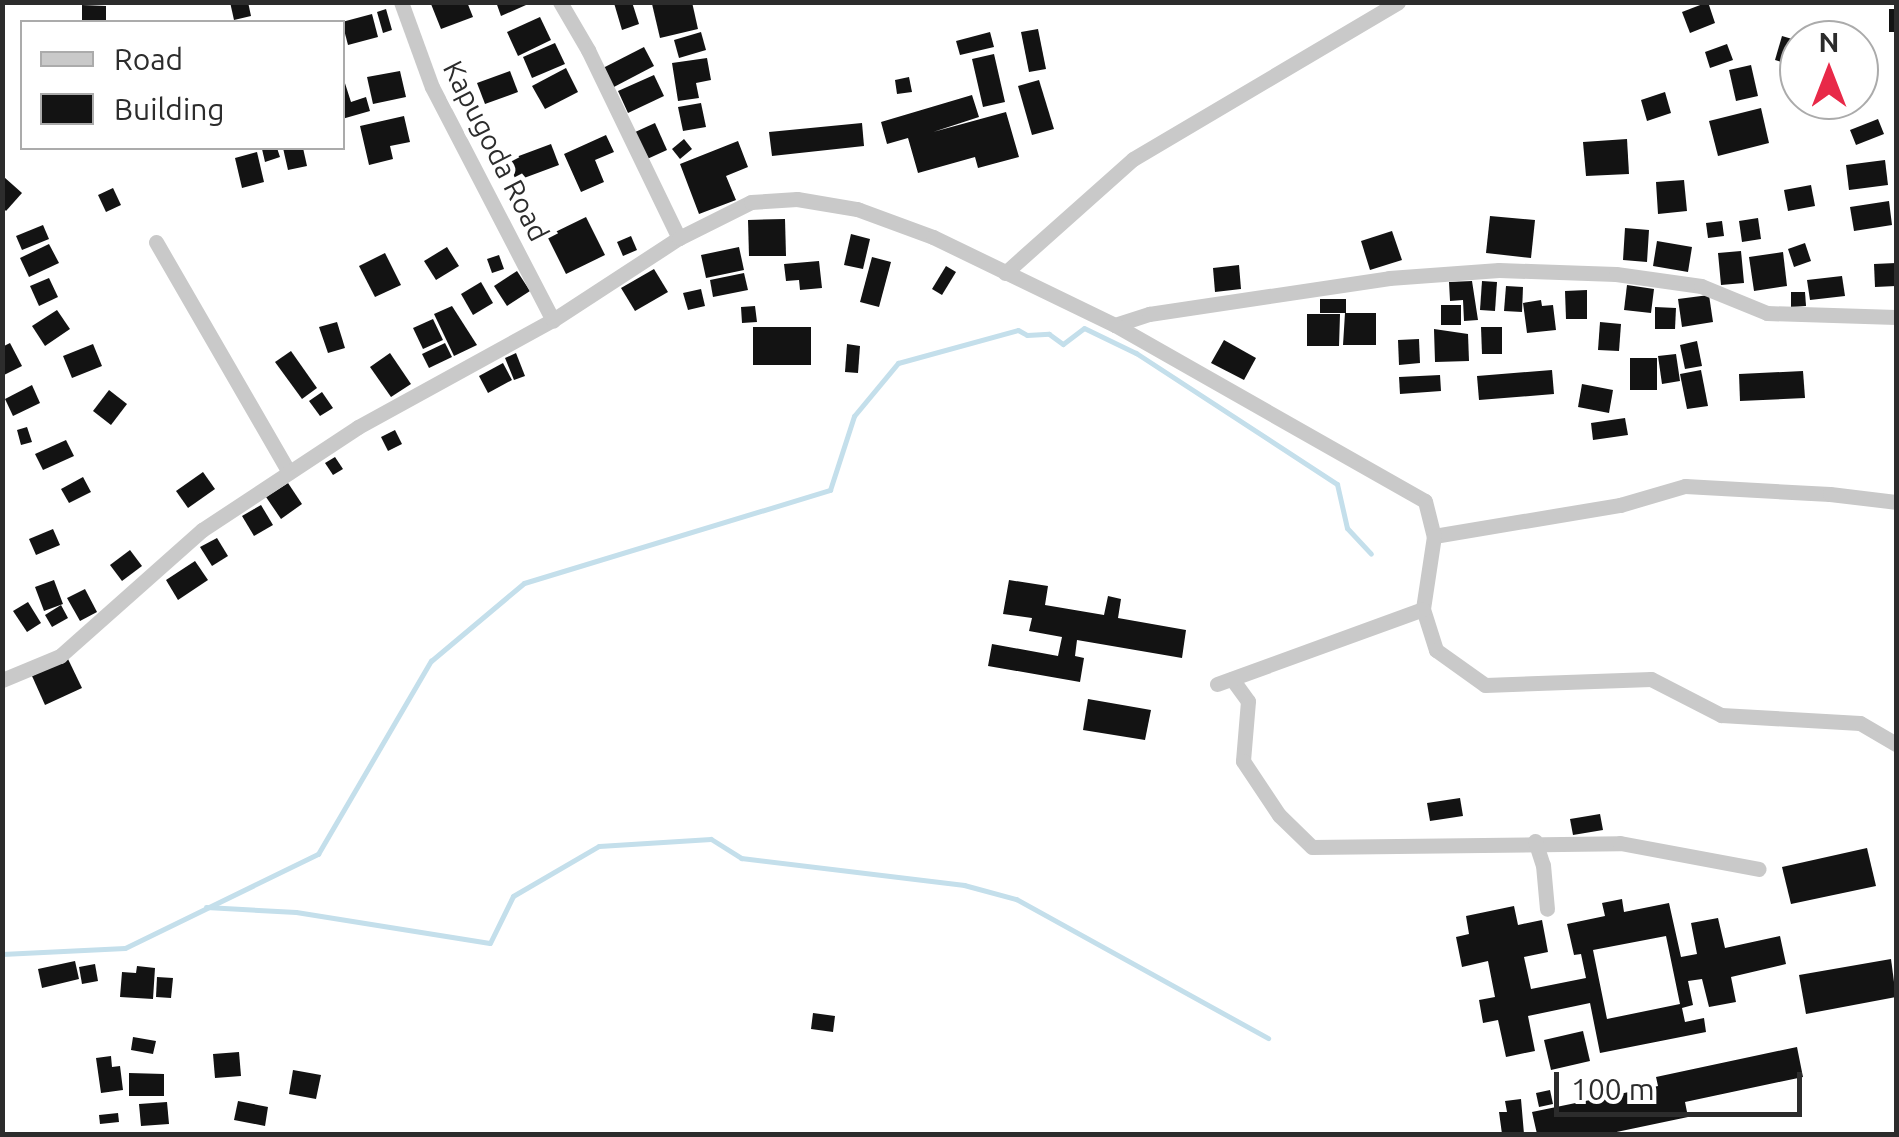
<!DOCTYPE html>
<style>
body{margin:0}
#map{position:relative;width:1899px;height:1137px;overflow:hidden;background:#fff;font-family:Ubuntu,sans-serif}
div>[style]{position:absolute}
.stream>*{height:5px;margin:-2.5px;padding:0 2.5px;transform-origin:2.5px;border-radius:2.5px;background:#c4dfeb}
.building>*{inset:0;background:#131313}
.minor>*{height:15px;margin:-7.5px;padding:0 7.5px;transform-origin:7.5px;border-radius:7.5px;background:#c9c9c9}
span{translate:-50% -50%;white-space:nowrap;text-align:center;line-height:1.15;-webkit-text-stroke:10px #fff;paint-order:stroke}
.street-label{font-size:28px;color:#2c2c2c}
.frame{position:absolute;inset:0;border:5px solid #2c2c2c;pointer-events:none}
.legend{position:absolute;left:20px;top:20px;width:325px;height:130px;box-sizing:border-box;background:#fff;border:2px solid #ababab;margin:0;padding:12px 18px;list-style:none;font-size:30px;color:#2c2c2c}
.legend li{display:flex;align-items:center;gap:20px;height:50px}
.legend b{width:50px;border:2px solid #ababab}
.north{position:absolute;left:1779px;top:20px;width:100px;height:100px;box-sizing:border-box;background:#fff;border:2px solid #ababab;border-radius:50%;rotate:0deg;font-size:28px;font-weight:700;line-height:40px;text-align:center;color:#2c2c2c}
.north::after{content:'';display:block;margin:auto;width:35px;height:45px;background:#e82948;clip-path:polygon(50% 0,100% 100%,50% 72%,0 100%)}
.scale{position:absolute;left:1554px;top:1072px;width:248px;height:45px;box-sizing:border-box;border:5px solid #2c2c2c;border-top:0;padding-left:12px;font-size:30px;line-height:35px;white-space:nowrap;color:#2c2c2c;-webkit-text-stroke:8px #fff;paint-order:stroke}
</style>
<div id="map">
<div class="stream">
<i style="left:206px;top:907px;width:90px;rotate:3.2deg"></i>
<i style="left:296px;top:912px;width:196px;rotate:9.1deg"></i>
<i style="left:490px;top:943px;width:52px;rotate:-63.9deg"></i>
<i style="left:513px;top:896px;width:99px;rotate:-30.2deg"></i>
<i style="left:599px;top:846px;width:112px;rotate:-3.6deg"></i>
<i style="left:711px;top:839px;width:36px;rotate:32deg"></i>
<i style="left:741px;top:858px;width:225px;rotate:6.9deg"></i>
<i style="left:964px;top:885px;width:54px;rotate:15.1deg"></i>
<i style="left:1016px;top:899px;width:288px;rotate:28.9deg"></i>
<i style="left:2px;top:954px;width:123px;rotate:-2.8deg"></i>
<i style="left:125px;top:948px;width:215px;rotate:-26deg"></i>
<i style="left:318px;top:854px;width:224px;rotate:-59.7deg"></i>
<i style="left:431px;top:661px;width:121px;rotate:-40deg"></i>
<i style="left:524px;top:583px;width:320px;rotate:-16.9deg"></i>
<i style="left:830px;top:490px;width:78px;rotate:-72deg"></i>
<i style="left:854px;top:416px;width:69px;rotate:-50.3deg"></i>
<i style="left:898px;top:363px;width:124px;rotate:-15.4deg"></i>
<i style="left:1018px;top:330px;width:10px;rotate:29deg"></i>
<i style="left:1027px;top:335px;width:22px;rotate:-3deg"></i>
<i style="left:1049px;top:334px;width:17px;rotate:36deg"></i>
<i style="left:1063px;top:344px;width:26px;rotate:-37deg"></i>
<i style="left:1084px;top:328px;width:58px;rotate:25.7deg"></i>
<i style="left:1136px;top:353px;width:240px;rotate:33.1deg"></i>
<i style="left:1337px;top:484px;width:45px;rotate:77.2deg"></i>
<i style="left:1347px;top:528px;width:35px;rotate:47deg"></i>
</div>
<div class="building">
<i style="clip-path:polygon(230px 2px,248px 2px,251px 16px,234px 20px)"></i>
<i style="clip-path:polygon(467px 2px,473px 17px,441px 29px,431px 4px)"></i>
<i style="clip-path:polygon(496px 2px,524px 2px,526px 5px,501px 16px)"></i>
<i style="clip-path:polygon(632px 2px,639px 24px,622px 30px,614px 3px)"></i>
<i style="clip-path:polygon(692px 2px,698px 29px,660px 38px,652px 4px)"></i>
<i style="clip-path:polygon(1708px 2px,1715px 23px,1690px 33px,1682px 12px)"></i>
<i style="clip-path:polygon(82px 5px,106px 6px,106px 21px,82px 21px)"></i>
<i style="clip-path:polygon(386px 9px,392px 30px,383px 33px,377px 12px)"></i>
<i style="clip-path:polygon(1889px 9px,1896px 9px,1896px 32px,1889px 32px)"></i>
<i style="clip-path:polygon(372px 14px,378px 37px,348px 45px,342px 22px)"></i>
<i style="clip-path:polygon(540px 17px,551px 40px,518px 56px,507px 32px)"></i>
<i style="clip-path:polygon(1038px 29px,1046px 69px,1029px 72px,1021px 32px)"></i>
<i style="clip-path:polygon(701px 32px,706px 50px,679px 58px,674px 40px)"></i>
<i style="clip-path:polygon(990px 32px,994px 47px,960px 55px,956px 41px)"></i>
<i style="clip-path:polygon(1782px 36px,1799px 41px,1799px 67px,1775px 60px)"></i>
<i style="clip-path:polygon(555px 43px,565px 64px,532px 78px,523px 57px)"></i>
<i style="clip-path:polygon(1727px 44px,1733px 60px,1710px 68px,1705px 52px)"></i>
<i style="clip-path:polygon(644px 47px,654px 66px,612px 88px,601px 69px)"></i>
<i style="clip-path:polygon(994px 54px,1005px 102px,983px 107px,972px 59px)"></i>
<i style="clip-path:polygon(707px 58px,711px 80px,696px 83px,699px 98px,678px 101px,672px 63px)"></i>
<i style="clip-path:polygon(1751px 65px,1758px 96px,1736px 101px,1729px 70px)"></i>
<i style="clip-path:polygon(566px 68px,578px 92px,545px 109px,532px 86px)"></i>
<i style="clip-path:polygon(400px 71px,406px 97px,373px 104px,367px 77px)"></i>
<i style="clip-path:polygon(510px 71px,518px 92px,485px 104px,477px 83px)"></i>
<i style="clip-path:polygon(654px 75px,664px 96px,628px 113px,618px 91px)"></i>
<i style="clip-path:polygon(343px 77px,351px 102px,366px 97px,370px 111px,342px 119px)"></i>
<i style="clip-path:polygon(909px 77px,912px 92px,897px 94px,895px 80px)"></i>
<i style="clip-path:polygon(1039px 80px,1054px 129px,1032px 135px,1018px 86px)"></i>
<i style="clip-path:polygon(1665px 92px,1671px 113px,1647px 121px,1641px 100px)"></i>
<i style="clip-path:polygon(972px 95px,979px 117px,933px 132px,1006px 112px,1019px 157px,978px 168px,975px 157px,918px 173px,908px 138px,887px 144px,881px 122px)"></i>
<i style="clip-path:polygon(701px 103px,706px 127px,683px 131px,678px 107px)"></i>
<i style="clip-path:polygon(1761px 108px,1769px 143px,1718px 156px,1709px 121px)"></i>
<i style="clip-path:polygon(404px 116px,410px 142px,390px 146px,393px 159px,369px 165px,360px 126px)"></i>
<i style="clip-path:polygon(1878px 119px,1884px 134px,1856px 145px,1850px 130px)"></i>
<i style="clip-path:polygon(655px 123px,667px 150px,645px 160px,633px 133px)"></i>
<i style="clip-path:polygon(862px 123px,864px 146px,772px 156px,769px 132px)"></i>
<i style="clip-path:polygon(606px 135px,614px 152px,595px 160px,604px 182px,581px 192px,564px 154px)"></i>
<i style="clip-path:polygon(684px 139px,692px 149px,680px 159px,672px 149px)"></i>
<i style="clip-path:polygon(1627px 139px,1629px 174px,1586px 176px,1583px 142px)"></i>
<i style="clip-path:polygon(738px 141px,748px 167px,726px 176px,736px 200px,699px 214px,680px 164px)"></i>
<i style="clip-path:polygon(551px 144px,559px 165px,516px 181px,508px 160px)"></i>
<i style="clip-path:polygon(277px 148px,280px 157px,265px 162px,262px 149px)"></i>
<i style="clip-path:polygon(283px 148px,303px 148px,307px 166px,288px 170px)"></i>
<i style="clip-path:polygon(257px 152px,264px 182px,242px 188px,235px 158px)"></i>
<i style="clip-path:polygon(1885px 160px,1888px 185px,1849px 190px,1846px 165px)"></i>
<i style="clip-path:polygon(4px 177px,22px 193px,6px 211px,2px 207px)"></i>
<i style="clip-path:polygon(1684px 180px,1687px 211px,1658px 214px,1656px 182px)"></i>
<i style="clip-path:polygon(1811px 185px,1815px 206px,1788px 211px,1784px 190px)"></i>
<i style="clip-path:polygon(113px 188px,121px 205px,106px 212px,98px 195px)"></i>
<i style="clip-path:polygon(1889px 201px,1892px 225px,1854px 231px,1850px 207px)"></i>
<i style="clip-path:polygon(1490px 216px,1535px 220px,1531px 258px,1486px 253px)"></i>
<i style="clip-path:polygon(586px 217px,605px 255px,566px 274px,547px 236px)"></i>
<i style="clip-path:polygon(1758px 218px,1761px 239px,1742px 242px,1739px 221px)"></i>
<i style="clip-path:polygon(785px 219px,786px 256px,749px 256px,748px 220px)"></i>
<i style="clip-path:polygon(1722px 221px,1724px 236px,1708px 238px,1706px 223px)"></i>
<i style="clip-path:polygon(43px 225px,49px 239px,22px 250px,16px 236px)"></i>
<i style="clip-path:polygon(1625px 228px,1649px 230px,1647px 262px,1623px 260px)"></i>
<i style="clip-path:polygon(1392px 231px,1402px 260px,1370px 270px,1361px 241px)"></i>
<i style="clip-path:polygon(851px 234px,870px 239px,863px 269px,844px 265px)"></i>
<i style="clip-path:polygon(631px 236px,637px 250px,623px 256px,617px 242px)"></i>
<i style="clip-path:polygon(1657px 241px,1692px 247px,1688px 272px,1653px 266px)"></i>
<i style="clip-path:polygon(1805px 243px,1811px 261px,1794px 267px,1788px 249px)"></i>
<i style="clip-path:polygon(49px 244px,59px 263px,29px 277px,20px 258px)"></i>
<i style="clip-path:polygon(447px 247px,459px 266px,436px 280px,424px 261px)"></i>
<i style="clip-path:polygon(739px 247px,744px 270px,706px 278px,701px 255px)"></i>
<i style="clip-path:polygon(1741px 251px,1744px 283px,1721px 285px,1718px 253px)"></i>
<i style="clip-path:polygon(1783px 252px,1787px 286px,1754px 291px,1749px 257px)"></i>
<i style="clip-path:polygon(385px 253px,401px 285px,375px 297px,359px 266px)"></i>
<i style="clip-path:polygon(499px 255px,504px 269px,492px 273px,487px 259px)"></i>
<i style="clip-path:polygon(872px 257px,891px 262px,879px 307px,860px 302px)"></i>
<i style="clip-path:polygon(819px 261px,822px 288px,800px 290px,799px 280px,786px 281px,784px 264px)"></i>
<i style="clip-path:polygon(1896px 263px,1896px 286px,1875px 287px,1874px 264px)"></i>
<i style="clip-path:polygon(1239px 265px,1241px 289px,1215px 292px,1213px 268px)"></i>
<i style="clip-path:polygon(946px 266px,956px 272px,942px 295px,932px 289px)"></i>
<i style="clip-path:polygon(654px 269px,668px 292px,635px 311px,621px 288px)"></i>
<i style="clip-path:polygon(517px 271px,530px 291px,507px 306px,494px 286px)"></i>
<i style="clip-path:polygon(744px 273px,748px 290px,713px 297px,710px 280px)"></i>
<i style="clip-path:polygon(1842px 276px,1845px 296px,1810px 300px,1807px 280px)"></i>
<i style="clip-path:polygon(49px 278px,58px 297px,39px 306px,30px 286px)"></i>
<i style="clip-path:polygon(1472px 281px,1478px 320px,1464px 321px,1463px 300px,1450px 301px,1449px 282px)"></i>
<i style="clip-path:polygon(1482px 281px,1497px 282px,1495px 311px,1480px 310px)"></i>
<i style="clip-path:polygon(481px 282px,493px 303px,473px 315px,461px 294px)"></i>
<i style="clip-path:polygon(1627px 285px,1654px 289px,1651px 313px,1624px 310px)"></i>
<i style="clip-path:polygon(1506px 286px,1523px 287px,1522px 312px,1504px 311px)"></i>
<i style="clip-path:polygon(701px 289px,705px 306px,688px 310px,683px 293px)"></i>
<i style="clip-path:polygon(1587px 290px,1587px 319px,1566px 319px,1565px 291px)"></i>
<i style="clip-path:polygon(1791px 292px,1805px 292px,1806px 306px,1791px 307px)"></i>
<i style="clip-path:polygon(1709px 295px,1713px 322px,1682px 327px,1678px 299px)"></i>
<i style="clip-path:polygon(1320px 299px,1346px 299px,1346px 313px,1320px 313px)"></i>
<i style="clip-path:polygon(1541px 300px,1542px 306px,1553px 305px,1556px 330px,1527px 333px,1523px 303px)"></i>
<i style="clip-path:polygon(1441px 305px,1461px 305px,1461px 325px,1441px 325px)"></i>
<i style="clip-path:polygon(452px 306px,477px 345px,454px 356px,434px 314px)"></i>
<i style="clip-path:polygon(755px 306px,757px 322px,742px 323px,741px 307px)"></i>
<i style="clip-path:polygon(1655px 307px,1676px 308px,1675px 329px,1655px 329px)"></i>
<i style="clip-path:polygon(57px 310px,70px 329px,45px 346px,32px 326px)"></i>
<i style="clip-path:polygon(1345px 313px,1376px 313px,1376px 345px,1343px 345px)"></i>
<i style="clip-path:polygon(1307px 314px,1340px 314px,1339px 346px,1307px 346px)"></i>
<i style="clip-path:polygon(433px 319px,443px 340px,423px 349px,413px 328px)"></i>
<i style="clip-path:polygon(337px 322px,345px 348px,328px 353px,319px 327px)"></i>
<i style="clip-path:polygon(1600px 322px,1621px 324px,1619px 351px,1598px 350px)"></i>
<i style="clip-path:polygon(753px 327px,811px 327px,811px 365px,753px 365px)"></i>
<i style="clip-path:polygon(1481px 327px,1502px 327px,1502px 354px,1482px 354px)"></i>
<i style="clip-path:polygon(1434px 329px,1468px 334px,1469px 361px,1435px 362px)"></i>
<i style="clip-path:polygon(1419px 339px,1420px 363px,1399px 365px,1398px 340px)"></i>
<i style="clip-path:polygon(1224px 340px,1256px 358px,1244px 380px,1211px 363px)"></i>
<i style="clip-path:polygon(1697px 341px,1702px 366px,1685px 369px,1680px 345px)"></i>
<i style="clip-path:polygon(10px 343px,22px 366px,2px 376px,2px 347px)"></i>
<i style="clip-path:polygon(445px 343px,452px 357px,429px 368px,422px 354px)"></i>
<i style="clip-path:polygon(93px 344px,102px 366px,72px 378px,63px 356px)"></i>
<i style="clip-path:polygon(847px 344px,860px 346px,858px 373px,845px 372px)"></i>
<i style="clip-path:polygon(291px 351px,317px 388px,302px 399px,275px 362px)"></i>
<i style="clip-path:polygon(390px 353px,411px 384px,391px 397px,370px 367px)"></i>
<i style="clip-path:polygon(516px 353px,525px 376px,514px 380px,505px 358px)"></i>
<i style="clip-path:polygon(1676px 354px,1680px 381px,1662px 384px,1658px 356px)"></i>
<i style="clip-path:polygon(1630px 358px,1657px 358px,1657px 390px,1630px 390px)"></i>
<i style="clip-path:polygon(503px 363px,512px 380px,488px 393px,479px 376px)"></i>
<i style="clip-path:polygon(1552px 370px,1554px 394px,1479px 400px,1477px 376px)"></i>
<i style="clip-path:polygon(1701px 370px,1708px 406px,1687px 409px,1680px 374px)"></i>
<i style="clip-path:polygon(1803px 371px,1805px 398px,1740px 401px,1739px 374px)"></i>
<i style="clip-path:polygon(1440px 375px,1441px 391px,1400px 394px,1399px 377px)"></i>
<i style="clip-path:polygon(1582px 384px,1613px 390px,1609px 413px,1578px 407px)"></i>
<i style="clip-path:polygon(32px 385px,40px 403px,13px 416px,5px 399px)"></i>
<i style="clip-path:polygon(109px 390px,127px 404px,111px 425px,93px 411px)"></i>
<i style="clip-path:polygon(322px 392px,333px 408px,320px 416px,309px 401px)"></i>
<i style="clip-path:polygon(1625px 418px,1628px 435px,1593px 440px,1591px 423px)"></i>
<i style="clip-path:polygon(27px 427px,32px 442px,21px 445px,17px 430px)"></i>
<i style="clip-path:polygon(395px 430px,402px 444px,388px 451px,381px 437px)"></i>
<i style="clip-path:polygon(66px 440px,74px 456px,43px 470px,35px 454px)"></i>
<i style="clip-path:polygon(335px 457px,343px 469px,333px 475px,325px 463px)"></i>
<i style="clip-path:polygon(203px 472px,215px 489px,188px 508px,176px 491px)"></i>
<i style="clip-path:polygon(83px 477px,91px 492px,69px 503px,61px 489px)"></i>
<i style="clip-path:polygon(288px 483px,302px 504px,281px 519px,266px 497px)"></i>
<i style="clip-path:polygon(261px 505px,273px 525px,254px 536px,242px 516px)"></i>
<i style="clip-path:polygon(53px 529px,60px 545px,36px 555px,29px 539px)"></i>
<i style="clip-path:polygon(217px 538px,228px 556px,212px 566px,200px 547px)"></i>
<i style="clip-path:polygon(130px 550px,142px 566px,122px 581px,110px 565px)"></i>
<i style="clip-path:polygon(195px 561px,208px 580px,178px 600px,166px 580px)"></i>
<i style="clip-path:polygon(54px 580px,63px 604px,44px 611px,35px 587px)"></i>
<i style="clip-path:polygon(1009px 580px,1048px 586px,1045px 605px,1104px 615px,1108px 596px,1121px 599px,1118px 618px,1186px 630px,1182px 658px,1077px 640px,1075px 656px,1084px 658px,1080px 682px,988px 666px,992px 644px,1058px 656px,1062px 637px,1029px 631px,1032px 618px,1003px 614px)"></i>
<i style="clip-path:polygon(85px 589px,97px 612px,80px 621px,67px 598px)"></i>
<i style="clip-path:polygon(28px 602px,41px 623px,27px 632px,13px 611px)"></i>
<i style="clip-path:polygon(61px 605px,68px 618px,52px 627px,45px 615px)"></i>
<i style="clip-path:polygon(68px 659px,82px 688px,45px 705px,32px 676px)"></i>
<i style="clip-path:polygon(1088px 699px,1151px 710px,1145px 740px,1083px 730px)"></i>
<i style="clip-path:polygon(1460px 798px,1463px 816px,1430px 821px,1427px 803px)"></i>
<i style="clip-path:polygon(1600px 814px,1603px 830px,1573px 835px,1570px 819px)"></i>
<i style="clip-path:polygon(1867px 848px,1876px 886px,1791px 904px,1782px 867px)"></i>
<i style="clip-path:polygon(evenodd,1622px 899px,1624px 912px,1669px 903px,1681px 957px,1697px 954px,1691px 923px,1718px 918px,1725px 948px,1780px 936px,1786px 964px,1731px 977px,1736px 1002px,1709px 1007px,1702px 979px,1688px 981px,1693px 1005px,1682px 1008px,1685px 1022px,1704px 1018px,1706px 1032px,1600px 1053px,1590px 1003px,1528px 1016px,1535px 1051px,1506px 1057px,1498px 1020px,1483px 1023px,1479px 1000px,1495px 997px,1488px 961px,1462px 967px,1456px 937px,1469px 934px,1466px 916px,1514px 906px,1518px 925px,1542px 920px,1548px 952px,1524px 957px,1531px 989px,1586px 978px,1581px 954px,1574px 955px,1567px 924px,1605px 916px,1602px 903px,1622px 899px,1666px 936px,1680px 1004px,1607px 1019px,1593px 950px,1666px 936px)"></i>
<i style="clip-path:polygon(1891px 959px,1896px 997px,1806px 1014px,1799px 975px)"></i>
<i style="clip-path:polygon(75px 961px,79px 979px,42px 988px,38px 969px)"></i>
<i style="clip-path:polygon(95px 964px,98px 981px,82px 984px,79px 967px)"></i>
<i style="clip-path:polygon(137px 966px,155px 968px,153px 999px,120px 997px,122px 972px,136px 973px)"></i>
<i style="clip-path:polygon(157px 977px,173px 978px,171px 998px,156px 997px)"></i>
<i style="clip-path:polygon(813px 1013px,835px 1016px,833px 1032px,811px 1029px)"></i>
<i style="clip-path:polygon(1583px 1031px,1590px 1061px,1551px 1070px,1544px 1040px)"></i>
<i style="clip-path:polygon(133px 1037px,156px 1041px,153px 1054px,131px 1050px)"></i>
<i style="clip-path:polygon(1797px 1047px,1803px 1077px,1685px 1102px,1688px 1117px,1607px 1134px,1537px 1134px,1532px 1112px,1658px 1086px,1656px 1077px)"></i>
<i style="clip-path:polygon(239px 1052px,241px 1076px,215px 1078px,213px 1054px)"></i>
<i style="clip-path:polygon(111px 1056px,112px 1067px,120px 1066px,123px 1090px,101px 1093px,96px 1058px)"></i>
<i style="clip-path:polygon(293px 1070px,321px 1075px,316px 1099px,289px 1094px)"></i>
<i style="clip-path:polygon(129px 1073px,164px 1074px,164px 1096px,129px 1096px)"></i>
<i style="clip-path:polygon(1550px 1090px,1553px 1104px,1539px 1107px,1536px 1093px)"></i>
<i style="clip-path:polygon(1521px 1099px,1524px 1134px,1502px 1134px,1499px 1112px,1507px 1112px,1505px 1101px)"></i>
<i style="clip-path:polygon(238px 1101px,268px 1107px,265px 1126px,234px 1120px)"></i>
<i style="clip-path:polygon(167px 1102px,169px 1124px,141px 1126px,139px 1104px)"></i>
<i style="clip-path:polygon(118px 1113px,119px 1122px,100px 1124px,99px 1115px)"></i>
</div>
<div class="minor">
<i style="left:401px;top:2px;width:90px;rotate:70deg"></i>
<i style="left:432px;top:87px;width:263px;rotate:62.6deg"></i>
<i style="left:560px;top:2px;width:56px;rotate:59.7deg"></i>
<i style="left:588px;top:50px;width:209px;rotate:64.2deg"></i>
<i style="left:156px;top:242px;width:266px;rotate:60deg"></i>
<i style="left:1005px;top:273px;width:171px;rotate:-41.7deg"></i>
<i style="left:1133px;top:159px;width:308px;rotate:-30.6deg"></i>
<i style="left:1115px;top:325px;width:36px;rotate:-18deg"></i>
<i style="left:1149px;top:314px;width:243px;rotate:-8.5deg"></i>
<i style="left:1389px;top:278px;width:110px;rotate:-4.2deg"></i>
<i style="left:1499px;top:270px;width:117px;rotate:2deg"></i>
<i style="left:1616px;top:274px;width:86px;rotate:8deg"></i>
<i style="left:1701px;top:286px;width:71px;rotate:22.2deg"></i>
<i style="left:1767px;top:313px;width:129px;rotate:1.8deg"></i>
<i style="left:1434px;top:536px;width:189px;rotate:-9.5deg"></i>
<i style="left:1620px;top:505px;width:68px;rotate:-16.3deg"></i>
<i style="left:1685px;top:486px;width:145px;rotate:3.2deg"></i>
<i style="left:1830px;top:494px;width:66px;rotate:6.9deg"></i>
<i style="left:1232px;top:679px;width:27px;rotate:54deg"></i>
<i style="left:1248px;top:701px;width:60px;rotate:94.8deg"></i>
<i style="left:1243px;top:761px;width:65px;rotate:56.3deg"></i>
<i style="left:1279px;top:815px;width:46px;rotate:44.1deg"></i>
<i style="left:1312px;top:847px;width:308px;rotate:-0.7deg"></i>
<i style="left:1620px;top:843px;width:141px;rotate:10.6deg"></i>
<i style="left:2px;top:680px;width:63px;rotate:-22.5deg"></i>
<i style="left:60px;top:656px;width:190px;rotate:-41.6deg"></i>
<i style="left:202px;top:530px;width:187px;rotate:-33.4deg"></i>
<i style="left:358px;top:427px;width:222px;rotate:-28.8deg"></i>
<i style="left:553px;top:320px;width:150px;rotate:-33.1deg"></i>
<i style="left:679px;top:238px;width:80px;rotate:-26.6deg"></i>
<i style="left:751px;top:202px;width:46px;rotate:-3.7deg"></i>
<i style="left:797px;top:199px;width:61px;rotate:9.5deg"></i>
<i style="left:857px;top:209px;width:81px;rotate:20.2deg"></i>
<i style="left:933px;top:237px;width:202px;rotate:25.8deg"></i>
<i style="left:1115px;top:325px;width:356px;rotate:29.6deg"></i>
<i style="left:1425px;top:501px;width:36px;rotate:76deg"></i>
<i style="left:1434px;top:536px;width:74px;rotate:98.6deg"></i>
<i style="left:1423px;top:609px;width:43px;rotate:72.4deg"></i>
<i style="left:1436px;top:650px;width:60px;rotate:35.5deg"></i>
<i style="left:1485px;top:685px;width:166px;rotate:-2.1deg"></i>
<i style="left:1651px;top:679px;width:79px;rotate:27.2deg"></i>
<i style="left:1721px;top:715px;width:139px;rotate:3.3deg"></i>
<i style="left:1860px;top:723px;width:42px;rotate:30.3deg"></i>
<i style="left:1217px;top:684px;width:219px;rotate:-20deg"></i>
<i style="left:1535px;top:841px;width:25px;rotate:72deg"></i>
<i style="left:1543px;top:865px;width:44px;rotate:84.8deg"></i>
</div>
<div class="street-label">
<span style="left:496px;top:151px;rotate:63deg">Kapugoda Road</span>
</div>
<div class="frame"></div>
<ul class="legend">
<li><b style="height:12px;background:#c9c9c9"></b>Road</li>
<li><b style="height:28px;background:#131313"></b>Building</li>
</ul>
<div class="north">N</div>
<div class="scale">100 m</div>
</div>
